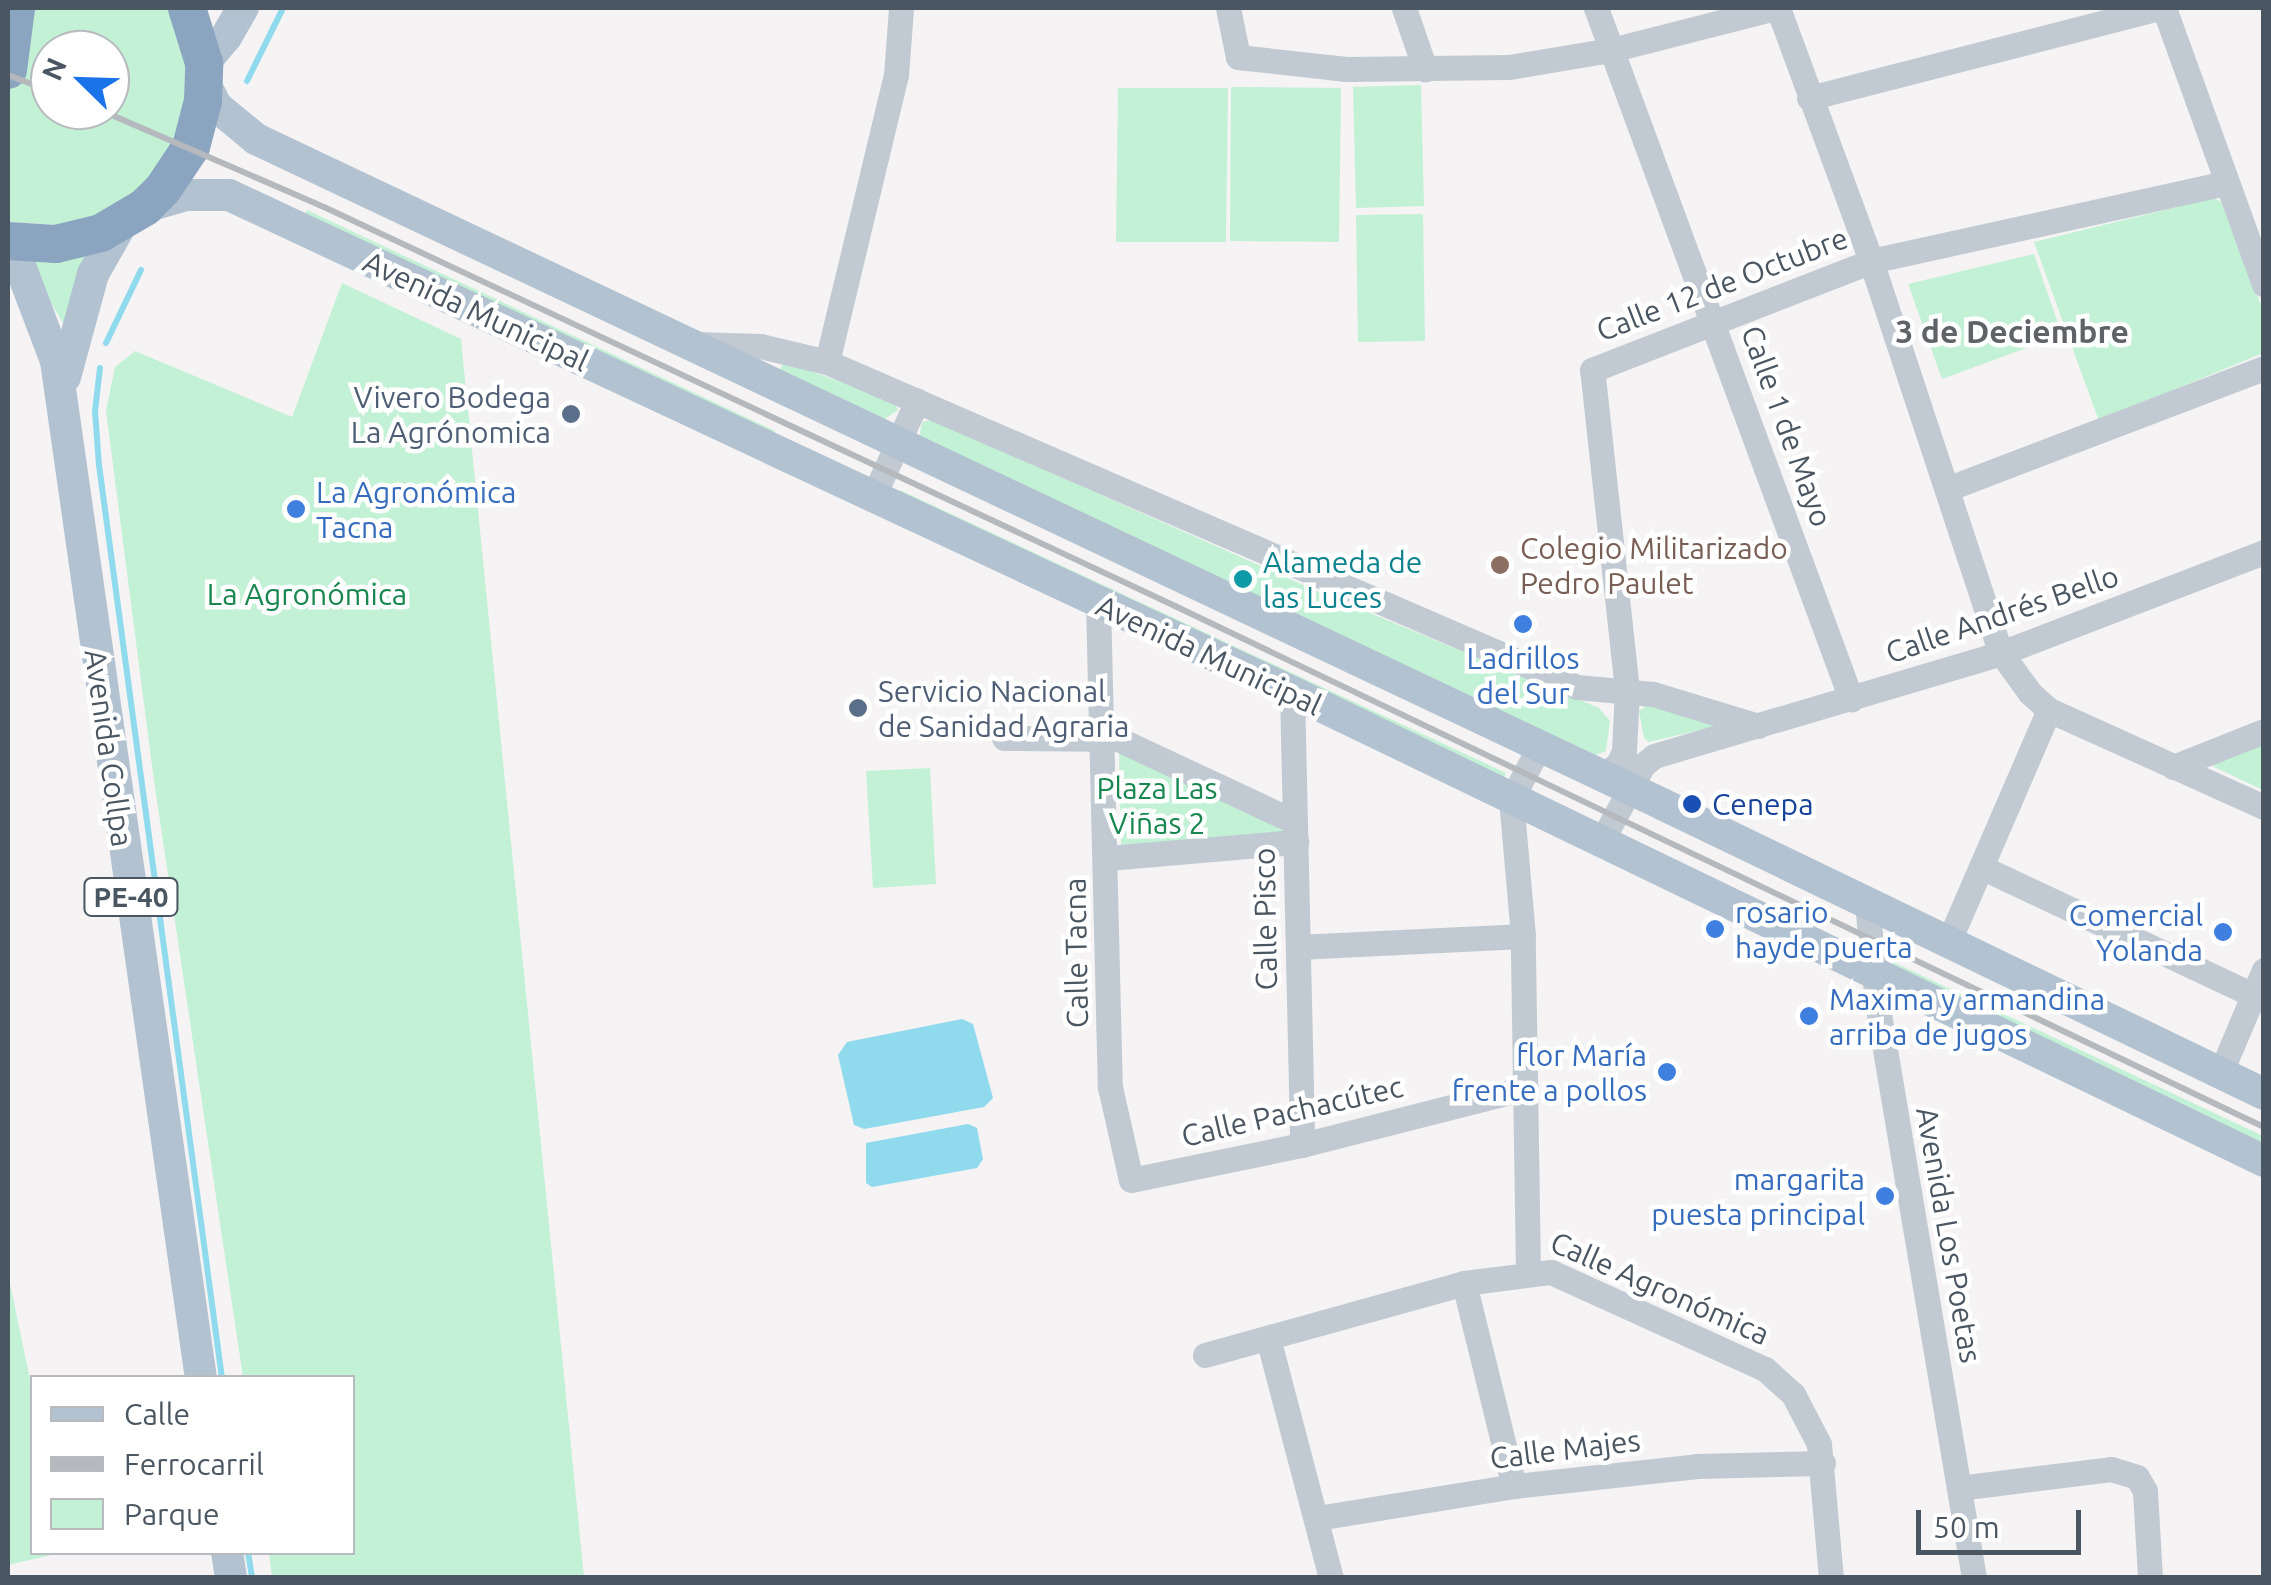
<!DOCTYPE html>
<meta charset="utf-8">
<style>
body{margin:0}
#map{position:relative;width:2271px;height:1585px;overflow:hidden;background:#f5f3f3;font-family:Ubuntu,sans-serif}
div>[style]{position:absolute}
.green>*{inset:0;background:#c3f1d5}
.water>*{inset:0;background:#90daee}
.stream>*{height:6px;margin:-3px;padding:0 3px;transform-origin:3px;border-radius:3px;background:#90daee}
.minor>*{height:25px;margin:-12.5px;padding:0 12.5px;transform-origin:12.5px;border-radius:12.5px;background:#c1cad2}
.major>*{height:32px;margin:-16px;padding:0 16px;transform-origin:16px;border-radius:16px;background:#b3c2d1}
.highway>*{height:38px;margin:-19px;padding:0 19px;transform-origin:19px;border-radius:19px;background:#8ba5c1}
.rail>*{height:6px;margin:-3px;padding:0 3px;transform-origin:3px;border-radius:3px;background:#b5b8bd}
.dots>*{width:28px;height:28px;translate:-50% -50%;box-sizing:border-box;border:5px solid #fff;border-radius:50%}
span{translate:-50% -50%;white-space:nowrap;text-align:center;line-height:1.15;-webkit-text-stroke:9px #fff;paint-order:stroke}
.shield-label span{padding:2px 8px;background:#fff;border:2px solid;border-radius:8px;-webkit-text-stroke-width:0}
.shield-label{font-size:28px;color:#4a5661;font-weight:700}
.street-label{font-size:30px;color:#4a5661}
.service-label{font-size:30px;color:#4e5e75}
.right{translate:-100% -50%;text-align:right}
.left{translate:0 -50%;text-align:left}
.shop-label{font-size:30px;color:#366cbe}
.education-label{font-size:30px;color:#785e54}
.culture-label{font-size:30px;color:#0d838f}
.park-label{font-size:30px;color:#17864f}
.transit-label{font-size:30px;color:#164399}
.neighbourhood-label{font-size:32px;color:#5f6368;font-weight:700}
.frame{position:absolute;inset:0;border:10px solid #4a5661;pointer-events:none}
.legend{position:absolute;left:30px;top:1375px;width:325px;height:180px;box-sizing:border-box;background:#fff;border:2px solid #b7bbc0;margin:0;padding:12px 18px;list-style:none;font-size:30px;color:#4a5661}
.legend li{display:flex;align-items:center;gap:20px;height:50px}
.legend b{width:50px;border:2px solid #b7bbc0}
.north{position:absolute;left:30px;top:30px;width:100px;height:100px;box-sizing:border-box;background:#fff;border:2px solid #b7bbc0;border-radius:50%;rotate:293deg;font-size:28px;font-weight:700;line-height:40px;text-align:center;color:#4a5661}
.north::after{content:'';display:block;margin:auto;width:35px;height:45px;background:#1a73e8;clip-path:polygon(50% 0,100% 100%,50% 72%,0 100%)}
.scale{position:absolute;left:1916px;top:1510px;width:165px;height:45px;box-sizing:border-box;border:5px solid #4a5661;border-top:0;padding-left:12px;font-size:30px;line-height:35px;white-space:nowrap;color:#4a5661;-webkit-text-stroke:8px #fff;paint-order:stroke}
</style>
<div id="map">
<div class="green">
<i style="clip-path:polygon(evenodd,8px 8px,167px 8px,170px 13px,185px 57px,187px 86px,176px 136px,151px 178px,129px 198px,99px 215px,65px 225px,8px 222px,8px 8px,50px 50px,110px 50px,110px 110px,50px 110px,50px 50px)"></i>
<i style="clip-path:polygon(1421px 85px,1424px 206px,1356px 208px,1353px 87px)"></i>
<i style="clip-path:polygon(1231px 87px,1341px 88px,1339px 242px,1230px 241px)"></i>
<i style="clip-path:polygon(1118px 88px,1228px 88px,1226px 242px,1116px 242px)"></i>
<i style="clip-path:polygon(2214px 198px,2221px 202px,2263px 310px,2263px 353px,2099px 421px,2034px 242px)"></i>
<i style="clip-path:polygon(307px 210px,775px 431px,771px 438px,304px 216px)"></i>
<i style="clip-path:polygon(1423px 214px,1425px 341px,1358px 342px,1356px 215px)"></i>
<i style="clip-path:polygon(2034px 254px,2062px 335px,1942px 379px,1908px 284px)"></i>
<i style="clip-path:polygon(91px 256px,65px 326px,25px 261px)"></i>
<i style="clip-path:polygon(342px 283px,461px 339px,584px 1577px,272px 1577px,269px 1553px,352px 1552px,352px 1378px,243px 1377px,154px 781px,106px 411px,115px 367px,135px 351px,292px 417px)"></i>
<i style="clip-path:polygon(784px 361px,894px 402px,898px 410px,880px 422px,780px 370px)"></i>
<i style="clip-path:polygon(933px 420px,1310px 588px,1599px 708px,1610px 721px,1606px 751px,1591px 757px,919px 439px,922px 422px)"></i>
<i style="clip-path:polygon(900px 490px,1506px 773px,1502px 784px,895px 498px)"></i>
<i style="clip-path:polygon(1650px 703px,1714px 723px,1713px 727px,1649px 742px,1644px 738px,1639px 711px)"></i>
<i style="clip-path:polygon(2263px 744px,2263px 790px,2210px 765px)"></i>
<i style="clip-path:polygon(1119px 746px,1288px 825px,1284px 835px,1121px 846px)"></i>
<i style="clip-path:polygon(930px 768px,936px 884px,873px 888px,866px 771px)"></i>
<i style="clip-path:polygon(1893px 962px,2263px 1136px,2263px 1149px,1893px 970px)"></i>
<i style="clip-path:polygon(8px 1274px,32px 1389px,32px 1552px,60px 1553px,8px 1565px)"></i>
</div>
<div class="water">
<i style="clip-path:polygon(962px 1019px,973px 1024px,993px 1098px,984px 1107px,864px 1129px,854px 1125px,838px 1055px,847px 1042px)"></i>
<i style="clip-path:polygon(968px 1124px,977px 1128px,983px 1159px,977px 1168px,872px 1187px,866px 1183px,866px 1143px)"></i>
</div>
<div class="stream">
<i style="left:247px;top:81px;width:81px;rotate:-63.7deg"></i>
<i style="left:106px;top:343px;width:81px;rotate:-64.4deg"></i>
<i style="left:100px;top:368px;width:43px;rotate:96.6deg"></i>
<i style="left:95px;top:411px;width:54px;rotate:85.8deg"></i>
<i style="left:99px;top:465px;width:921px;rotate:82.33deg"></i>
<i style="left:248px;top:1552px;width:26px;rotate:81deg"></i>
</div>
<div class="minor">
<i style="left:1228px;top:8px;width:50px;rotate:78.5deg"></i>
<i style="left:1238px;top:57px;width:109px;rotate:6.3deg"></i>
<i style="left:1346px;top:69px;width:163px;rotate:-0.7deg"></i>
<i style="left:1509px;top:67px;width:103px;rotate:-9.5deg"></i>
<i style="left:1611px;top:50px;width:170px;rotate:-14.3deg"></i>
<i style="left:1404px;top:8px;width:65px;rotate:71deg"></i>
<i style="left:1596px;top:8px;width:737px;rotate:69.74deg"></i>
<i style="left:1778px;top:8px;width:270px;rotate:69.8deg"></i>
<i style="left:1871px;top:261px;width:413px;rotate:71.7deg"></i>
<i style="left:2001px;top:653px;width:49px;rotate:54.1deg"></i>
<i style="left:2030px;top:693px;width:25px;rotate:42deg"></i>
<i style="left:2049px;top:710px;width:236px;rotate:24.3deg"></i>
<i style="left:2164px;top:8px;width:294px;rotate:70.1deg"></i>
<i style="left:1809px;top:98px;width:361px;rotate:-14.4deg"></i>
<i style="left:697px;top:344px;width:63px;rotate:1.8deg"></i>
<i style="left:760px;top:346px;width:69px;rotate:13.4deg"></i>
<i style="left:827px;top:362px;width:817px;rotate:23.43deg"></i>
<i style="left:1577px;top:687px;width:76px;rotate:5.3deg"></i>
<i style="left:1653px;top:694px;width:110px;rotate:16.9deg"></i>
<i style="left:827px;top:362px;width:295px;rotate:-76.5deg"></i>
<i style="left:896px;top:75px;width:67px;rotate:-85.7deg"></i>
<i style="left:1947px;top:489px;width:339px;rotate:-20.9deg"></i>
<i style="left:873px;top:497px;width:106px;rotate:-65.4deg"></i>
<i style="left:1098px;top:603px;width:484px;rotate:88.6deg"></i>
<i style="left:1110px;top:1087px;width:95px;rotate:77.3deg"></i>
<i style="left:1131px;top:1180px;width:175px;rotate:-11.6deg"></i>
<i style="left:1302px;top:1145px;width:231px;rotate:-14.3deg"></i>
<i style="left:1292px;top:692px;width:453px;rotate:88.7deg"></i>
<i style="left:1004px;top:738px;width:114px;rotate:0.5deg"></i>
<i style="left:1118px;top:739px;width:195px;rotate:25.1deg"></i>
<i style="left:2173px;top:767px;width:98px;rotate:-21.6deg"></i>
<i style="left:1602px;top:776px;width:20px;rotate:-37deg"></i>
<i style="left:1618px;top:764px;width:14px;rotate:-65deg"></i>
<i style="left:1624px;top:751px;width:61px;rotate:-87.2deg"></i>
<i style="left:1627px;top:690px;width:322px;rotate:-96.2deg"></i>
<i style="left:1592px;top:370px;width:300px;rotate:-21.3deg"></i>
<i style="left:1871px;top:261px;width:363px;rotate:-12.4deg"></i>
<i style="left:1601px;top:842px;width:88px;rotate:-61.4deg"></i>
<i style="left:1643px;top:765px;width:14px;rotate:-39deg"></i>
<i style="left:1654px;top:756px;width:362px;rotate:-16.5deg"></i>
<i style="left:2001px;top:653px;width:282px;rotate:-21deg"></i>
<i style="left:1108px;top:858px;width:189px;rotate:-4.9deg"></i>
<i style="left:1981px;top:867px;width:313px;rotate:25.2deg"></i>
<i style="left:1867px;top:904px;width:99px;rotate:84.2deg"></i>
<i style="left:1877px;top:1002px;width:584px;rotate:80.44deg"></i>
<i style="left:1948px;top:943px;width:254px;rotate:-66.6deg"></i>
<i style="left:1298px;top:947px;width:225px;rotate:-2.8deg"></i>
<i style="left:2220px;top:1074px;width:113px;rotate:-67.1deg"></i>
<i style="left:1528px;top:1272px;width:336px;rotate:-90.9deg"></i>
<i style="left:1523px;top:936px;width:137px;rotate:-95deg"></i>
<i style="left:1511px;top:800px;width:60px;rotate:-62.2deg"></i>
<i style="left:1464px;top:1283px;width:209px;rotate:76.2deg"></i>
<i style="left:1268px;top:1338px;width:248px;rotate:75.3deg"></i>
<i style="left:1205px;top:1355px;width:269px;rotate:-15.5deg"></i>
<i style="left:1464px;top:1283px;width:88px;rotate:-7.2deg"></i>
<i style="left:1551px;top:1272px;width:235px;rotate:24.4deg"></i>
<i style="left:1765px;top:1369px;width:38px;rotate:42deg"></i>
<i style="left:1793px;top:1394px;width:56px;rotate:62.5deg"></i>
<i style="left:1819px;top:1444px;width:135px;rotate:84.9deg"></i>
<i style="left:1959px;top:1488px;width:153px;rotate:-7.1deg"></i>
<i style="left:2111px;top:1469px;width:27px;rotate:17deg"></i>
<i style="left:2137px;top:1477px;width:16px;rotate:60deg"></i>
<i style="left:2145px;top:1491px;width:87px;rotate:86.7deg"></i>
<i style="left:1317px;top:1518px;width:200px;rotate:-9.2deg"></i>
<i style="left:1514px;top:1486px;width:184px;rotate:-6.2deg"></i>
<i style="left:1697px;top:1466px;width:126px;rotate:-1.4deg"></i>
</div>
<div class="major">
<i style="left:204px;top:63px;width:34px;rotate:-50deg"></i>
<i style="left:226px;top:37px;width:34px;rotate:-60deg"></i>
<i style="left:204px;top:82px;width:27px;rotate:63deg"></i>
<i style="left:216px;top:106px;width:52px;rotate:39.5deg"></i>
<i style="left:256px;top:139px;width:1555px;rotate:25.31deg"></i>
<i style="left:1662px;top:804px;width:668px;rotate:25.72deg"></i>
<i style="left:145px;top:207px;width:43px;rotate:-16.3deg"></i>
<i style="left:186px;top:195px;width:43px"></i>
<i style="left:229px;top:195px;width:1173px;rotate:25.06deg"></i>
<i style="left:1292px;top:692px;width:1079px;rotate:25.76deg"></i>
<i style="left:11px;top:242px;width:127px;rotate:69.3deg"></i>
<i style="left:56px;top:361px;width:1027px;rotate:81.89deg"></i>
<i style="left:65px;top:377px;width:107px;rotate:-74.8deg"></i>
<i style="left:93px;top:274px;width:59px;rotate:-60.4deg"></i>
<i style="left:227px;top:1552px;width:26px;rotate:81deg"></i>
</div>
<div class="highway">
<i style="left:8px;top:70px;width:63px;rotate:-82.6deg"></i>
<i style="left:8px;top:241px;width:48px;rotate:3.6deg"></i>
<i style="left:56px;top:244px;width:46px;rotate:-13.7deg"></i>
<i style="left:101px;top:233px;width:51px;rotate:-30.6deg"></i>
<i style="left:145px;top:207px;width:25px;rotate:-45deg"></i>
<i style="left:163px;top:189px;width:50px;rotate:-56.3deg"></i>
<i style="left:191px;top:147px;width:48px;rotate:-75.4deg"></i>
<i style="left:203px;top:101px;width:38px;rotate:-88deg"></i>
<i style="left:204px;top:63px;width:58px;rotate:-107.2deg"></i>
</div>
<div class="rail">
<i style="left:8px;top:75px;width:45px;rotate:20.9deg"></i>
<i style="left:100px;top:110px;width:244px;rotate:23.4deg"></i>
<i style="left:324px;top:207px;width:940px;rotate:25.12deg"></i>
<i style="left:1175px;top:606px;width:1207px;rotate:25.57deg"></i>
</div>
<div class="dots">
<i style="left:571px;top:414px;background:#5c6f8a"></i>
<i style="left:296px;top:509px;background:#3f7fe0"></i>
<i style="left:1500px;top:565px;background:#8d6e63"></i>
<i style="left:1243px;top:579px;background:#0f9aa8"></i>
<i style="left:1523px;top:624px;background:#3f7fe0"></i>
<i style="left:858px;top:708px;background:#5c6f8a"></i>
<i style="left:1692px;top:804px;background:#1a4fb4"></i>
<i style="left:1715px;top:929px;background:#3f7fe0"></i>
<i style="left:2223px;top:932px;background:#3f7fe0"></i>
<i style="left:1809px;top:1016px;background:#3f7fe0"></i>
<i style="left:1667px;top:1072px;background:#3f7fe0"></i>
<i style="left:1885px;top:1196px;background:#3f7fe0"></i>
</div>
<div class="shield-label">
<span style="left:131px;top:897px">PE-40</span>
</div>
<div class="street-label">
<span style="left:1722px;top:284px;rotate:-21deg">Calle 12 de Octubre</span>
<span style="left:476px;top:311px;rotate:25deg">Avenida Municipal</span>
<span style="left:1787px;top:426px;rotate:70deg">Calle 1 de Mayo</span>
<span style="left:2002px;top:614px;rotate:-19deg">Calle Andrés Bello</span>
<span style="left:1209px;top:655px;rotate:25deg">Avenida Municipal</span>
<span style="left:109px;top:748px;rotate:82deg">Avenida Collpa</span>
<span style="left:1265px;top:919px;rotate:-91deg">Calle Pisco</span>
<span style="left:1076px;top:953px;rotate:-91deg">Calle Tacna</span>
<span style="left:1292px;top:1111px;rotate:-13deg">Calle Pachacútec</span>
<span style="left:1949px;top:1235px;rotate:80deg">Avenida Los Poetas</span>
<span style="left:1660px;top:1288px;rotate:24deg">Calle Agronómica</span>
<span style="left:1565px;top:1449px;rotate:-7deg">Calle Majes</span>
</div>
<div class="service-label">
<span class="right" style="left:551px;top:414px">Vivero Bodega<br>La Agrónomica</span>
<span class="left" style="left:878px;top:708px">Servicio Nacional<br>de Sanidad Agraria</span>
</div>
<div class="shop-label">
<span class="left" style="left:316px;top:509px">La Agronómica<br>Tacna</span>
<span style="left:1523px;top:675px">Ladrillos<br>del Sur</span>
<span class="left" style="left:1735px;top:929px">rosario<br>hayde puerta</span>
<span class="right" style="left:2203px;top:932px">Comercial<br>Yolanda</span>
<span class="left" style="left:1829px;top:1016px">Maxima y armandina<br>arriba de jugos</span>
<span class="right" style="left:1647px;top:1072px">flor María<br>frente a pollos</span>
<span class="right" style="left:1865px;top:1196px">margarita<br>puesta principal</span>
</div>
<div class="education-label">
<span class="left" style="left:1520px;top:565px">Colegio Militarizado<br>Pedro Paulet</span>
</div>
<div class="culture-label">
<span class="left" style="left:1263px;top:579px">Alameda de<br>las Luces</span>
</div>
<div class="park-label">
<span style="left:307px;top:594px">La Agronómica</span>
<span style="left:1157px;top:805px">Plaza Las<br>Viñas 2</span>
</div>
<div class="transit-label">
<span class="left" style="left:1712px;top:804px">Cenepa</span>
</div>
<div class="neighbourhood-label">
<span style="left:2012px;top:331px">3 de Deciembre</span>
</div>
<div class="frame"></div>
<ul class="legend">
<li><b style="height:12px;background:#b3c2d1"></b>Calle</li>
<li><b style="height:12px;background:#b5b8bd"></b>Ferrocarril</li>
<li><b style="height:28px;background:#c3f1d5"></b>Parque</li>
</ul>
<div class="north">N</div>
<div class="scale">50 m</div>
</div>
